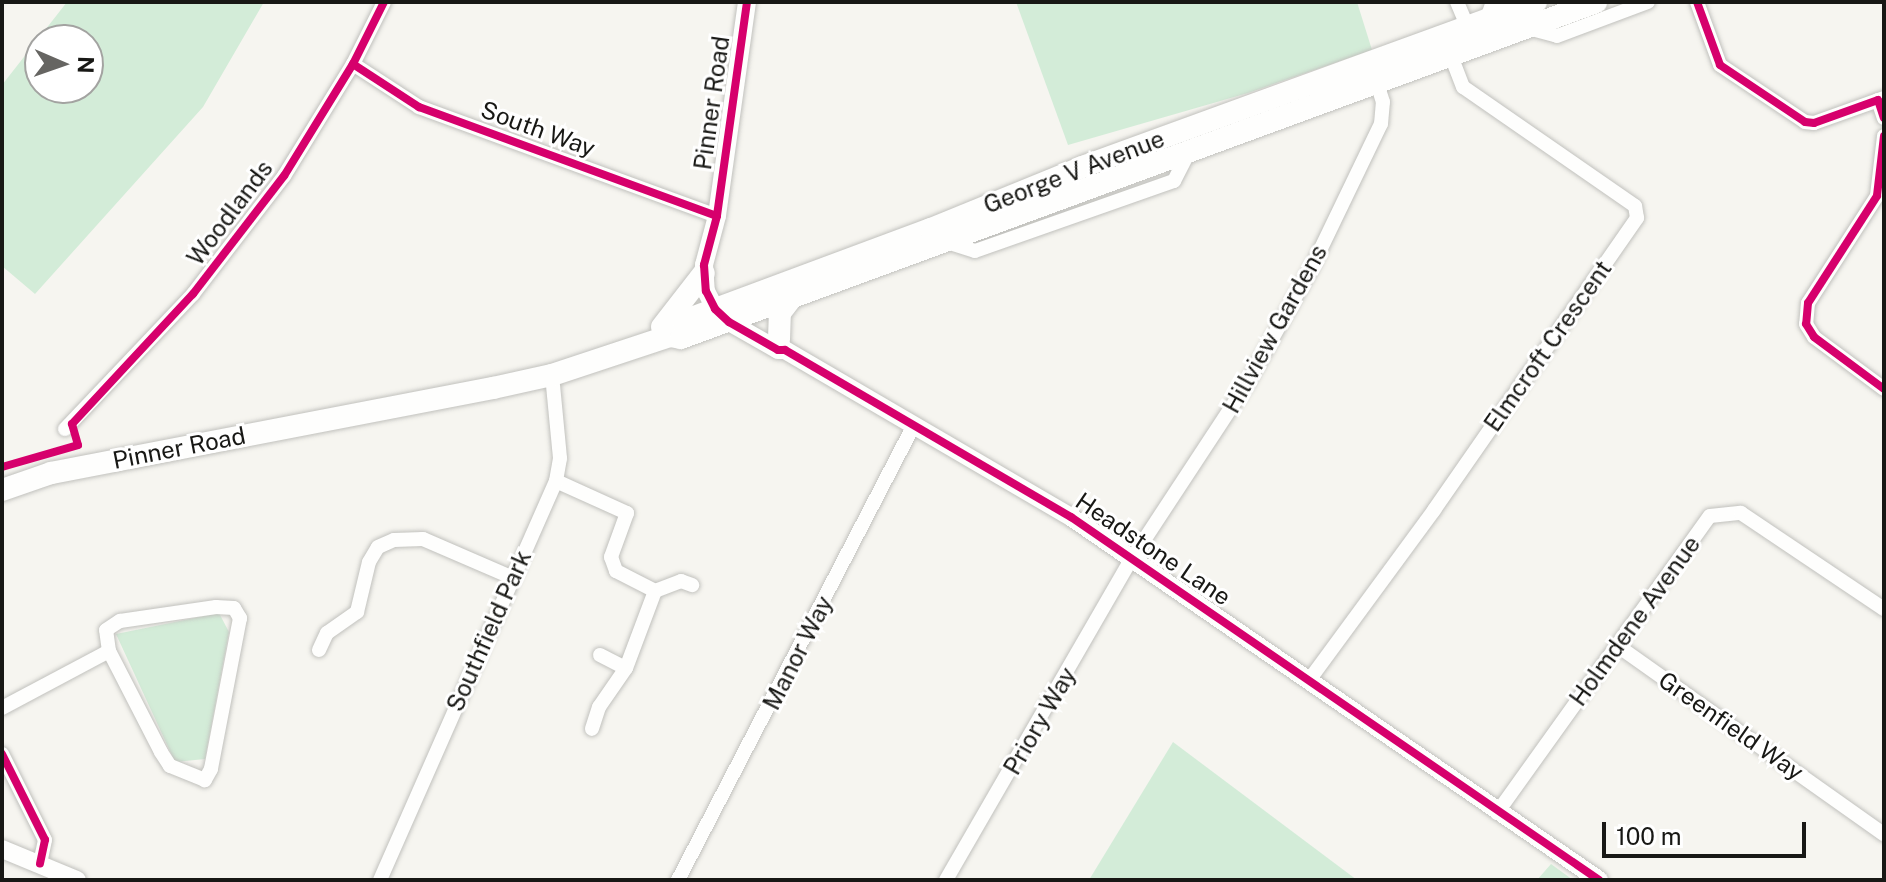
<!DOCTYPE html>
<style>
body{margin:0}
#map{position:relative;width:1886px;height:882px;overflow:hidden;background:#f6f5f0;font-family:"Public Sans",sans-serif}
div>[style]{position:absolute}
.green>*{inset:0;background:#d3ecd8}
.roads{filter:drop-shadow(0 0 2px #c1c1bd) drop-shadow(0 0 2px #c1c1bd)}
.minor>*{height:14px;margin:-7px;padding:0 7px;transform-origin:7px;border-radius:7px;background:#fefefd}
.tertiary>*{height:18px;margin:-9px;padding:0 9px;transform-origin:9px;border-radius:9px;background:#fefefd}
.primary>*{height:22px;margin:-11px;padding:0 11px;transform-origin:11px;border-radius:11px;background:#fefefd}
.cycleway>*{height:8px;margin:-4px;padding:0 4px;transform-origin:4px;border-radius:4px;background:#d6006c}
span{translate:-50% -50%;white-space:nowrap;text-align:center;line-height:1.15;-webkit-text-stroke:6px #fff;paint-order:stroke}
.street-label{font-size:24px;color:#181815}
.frame{position:absolute;inset:0;border:4px solid #181815;pointer-events:none}
.north{position:absolute;left:24px;top:24px;width:80px;height:80px;box-sizing:border-box;background:#fff;border:2px solid #a3a3a1;border-radius:50%;rotate:92deg;font-size:22px;font-weight:700;line-height:32px;text-align:center;color:#181815}
.north::after{content:'';display:block;margin:auto;width:28px;height:36px;background:#666562;clip-path:polygon(50% 0,100% 100%,50% 72%,0 100%)}
.scale{position:absolute;left:1602px;top:822px;width:204px;height:36px;box-sizing:border-box;border:4px solid #181815;border-top:0;padding-left:10px;font-size:24px;line-height:28px;white-space:nowrap;color:#181815;-webkit-text-stroke:6px #fff;paint-order:stroke}
</style>
<div id="map">
<div class="green">
<i style="clip-path:polygon(evenodd,67px 2px,264px 2px,203px 107px,35px 294px,2px 266px,2px 85px,67px 2px,88px 40px,88px 88px,40px 88px,40px 40px,88px 40px)"></i>
<i style="clip-path:polygon(1016px 2px,1357px 2px,1372px 50px,1248px 93px,1068px 145px)"></i>
<i style="clip-path:polygon(219px 613px,229px 632px,205px 759px,175px 762px,116px 634px)"></i>
<i style="clip-path:polygon(1173px 742px,1357px 880px,1089px 880px)"></i>
<i style="clip-path:polygon(1551px 864px,1573px 880px,1537px 880px)"></i>
</div>
<div class="roads">
<div class="minor">
<i style="left:1457px;top:2px;width:28px;rotate:67deg"></i>
<i style="left:1697px;top:2px;width:67px;rotate:69.9deg"></i>
<i style="left:1720px;top:65px;width:102px;rotate:33.8deg"></i>
<i style="left:1805px;top:122px;width:9px;rotate:6deg"></i>
<i style="left:1814px;top:123px;width:74px;rotate:-19.7deg"></i>
<i style="left:1486px;top:21px;width:20px;rotate:-70deg"></i>
<i style="left:1528px;top:28px;width:30px;rotate:15deg"></i>
<i style="left:1557px;top:36px;width:97px;rotate:-20.5deg"></i>
<i style="left:353px;top:64px;width:79px;rotate:33.1deg"></i>
<i style="left:419px;top:107px;width:317px;rotate:20.1deg"></i>
<i style="left:1878px;top:100px;width:19px;rotate:72deg"></i>
<i style="left:1884px;top:136px;width:60px;rotate:96.7deg"></i>
<i style="left:1877px;top:196px;width:127px;rotate:122.8deg"></i>
<i style="left:1808px;top:303px;width:21px;rotate:95deg"></i>
<i style="left:1806px;top:324px;width:15px;rotate:58deg"></i>
<i style="left:1814px;top:337px;width:87px;rotate:36.6deg"></i>
<i style="left:947px;top:242px;width:29px;rotate:18deg"></i>
<i style="left:975px;top:251px;width:211px;rotate:-19.4deg"></i>
<i style="left:1174px;top:181px;width:30px;rotate:-63deg"></i>
<i style="left:65px;top:429px;width:186px;rotate:-46.5deg"></i>
<i style="left:193px;top:294px;width:149px;rotate:-52.4deg"></i>
<i style="left:284px;top:176px;width:132px;rotate:-58.4deg"></i>
<i style="left:353px;top:64px;width:69px;rotate:-63.4deg"></i>
<i style="left:556px;top:481px;width:78px;rotate:24.3deg"></i>
<i style="left:627px;top:513px;width:47px;rotate:110deg"></i>
<i style="left:611px;top:557px;width:15px;rotate:70deg"></i>
<i style="left:616px;top:571px;width:44px;rotate:27.1deg"></i>
<i style="left:655px;top:591px;width:82px;rotate:110.6deg"></i>
<i style="left:626px;top:668px;width:47px;rotate:124.7deg"></i>
<i style="left:599px;top:707px;width:23px;rotate:108deg"></i>
<i style="left:655px;top:591px;width:28px;rotate:-21deg"></i>
<i style="left:681px;top:581px;width:12px;rotate:20deg"></i>
<i style="left:216px;top:607px;width:18px;rotate:3deg"></i>
<i style="left:234px;top:608px;width:12px;rotate:59deg"></i>
<i style="left:240px;top:618px;width:154px;rotate:100.9deg"></i>
<i style="left:211px;top:769px;width:13px;rotate:119deg"></i>
<i style="left:205px;top:780px;width:38px;rotate:-158deg"></i>
<i style="left:170px;top:766px;width:17px;rotate:-123deg"></i>
<i style="left:161px;top:752px;width:114px;rotate:-117.2deg"></i>
<i style="left:109px;top:651px;width:21px;rotate:-98deg"></i>
<i style="left:106px;top:630px;width:17px;rotate:-33deg"></i>
<i style="left:120px;top:621px;width:97px;rotate:-8.3deg"></i>
<i style="left:1618px;top:646px;width:326px;rotate:35.3deg"></i>
<i style="left:319px;top:650px;width:19px;rotate:-65deg"></i>
<i style="left:327px;top:633px;width:37px;rotate:-35deg"></i>
<i style="left:357px;top:612px;width:51px;rotate:-76.5deg"></i>
<i style="left:369px;top:562px;width:17px;rotate:-59deg"></i>
<i style="left:378px;top:547px;width:17px;rotate:-24deg"></i>
<i style="left:394px;top:540px;width:29px;rotate:-2deg"></i>
<i style="left:423px;top:539px;width:98px;rotate:23.4deg"></i>
<i style="left:600px;top:655px;width:29px;rotate:27deg"></i>
<i style="left:1310px;top:679px;width:210px;rotate:-53.7deg"></i>
<i style="left:1434px;top:510px;width:356px;rotate:-55.2deg"></i>
<i style="left:1637px;top:218px;width:12px;rotate:-99deg"></i>
<i style="left:1635px;top:206px;width:209px;rotate:-145.3deg"></i>
<i style="left:1463px;top:87px;width:33px;rotate:-111deg"></i>
<i style="left:2px;top:708px;width:121px;rotate:-28deg"></i>
<i style="left:2px;top:754px;width:96px;rotate:63.4deg"></i>
<i style="left:45px;top:840px;width:24px;rotate:102deg"></i>
<i style="left:1497px;top:813px;width:365px;rotate:-54.4deg"></i>
<i style="left:1710px;top:516px;width:31px;rotate:-6deg"></i>
<i style="left:1741px;top:513px;width:172px;rotate:33.9deg"></i>
<i style="left:380px;top:880px;width:436px;rotate:-66.2deg"></i>
<i style="left:556px;top:481px;width:23px;rotate:-80deg"></i>
<i style="left:560px;top:458px;width:83px;rotate:-95.5deg"></i>
<i style="left:678px;top:880px;width:513px;rotate:-62.59deg"></i>
<i style="left:946px;top:880px;width:370px;rotate:-60deg"></i>
<i style="left:1131px;top:560px;width:213px;rotate:-56.7deg"></i>
<i style="left:1248px;top:382px;width:134px;rotate:-60.9deg"></i>
<i style="left:1313px;top:265px;width:157px;rotate:-64.3deg"></i>
<i style="left:1381px;top:124px;width:22px;rotate:-85deg"></i>
<i style="left:1383px;top:102px;width:19px;rotate:-108deg"></i>
</div>
<div class="tertiary">
<i style="left:747px;top:2px;width:216px;rotate:98deg"></i>
<i style="left:717px;top:216px;width:51px;rotate:104.9deg"></i>
<i style="left:704px;top:265px;width:26px;rotate:86deg"></i>
<i style="left:706px;top:291px;width:20px;rotate:63deg"></i>
<i style="left:715px;top:309px;width:19px;rotate:43deg"></i>
<i style="left:729px;top:322px;width:56px;rotate:29.7deg"></i>
<i style="left:778px;top:350px;width:7px"></i>
<i style="left:785px;top:350px;width:331px;rotate:30.3deg"></i>
<i style="left:1071px;top:517px;width:641px;rotate:34.51deg"></i>
<i style="left:2px;top:849px;width:81px;rotate:22.5deg"></i>
</div>
<div class="primary">
<i style="left:662px;top:327px;width:68px;rotate:-52.1deg"></i>
<i style="left:670px;top:336px;width:13px;rotate:-63deg"></i>
<i style="left:676px;top:324px;width:19px;rotate:-21deg"></i>
<i style="left:694px;top:317px;width:253px;rotate:-20.4deg"></i>
<i style="left:931px;top:229px;width:166px;rotate:-22.2deg"></i>
<i style="left:1085px;top:166px;width:480px;rotate:-20deg"></i>
<i style="left:779px;top:339px;width:26px;rotate:-88deg"></i>
<i style="left:780px;top:313px;width:15px;rotate:-53deg"></i>
<i style="left:2px;top:490px;width:52px;rotate:-19.1deg"></i>
<i style="left:51px;top:473px;width:450px;rotate:-10.9deg"></i>
<i style="left:493px;top:388px;width:60px;rotate:-12.4deg"></i>
<i style="left:552px;top:375px;width:124px;rotate:-18.3deg"></i>
<i style="left:670px;top:336px;width:11px;rotate:10deg"></i>
<i style="left:681px;top:338px;width:975px;rotate:-20.16deg"></i>
</div>
</div>
<div class="cycleway">
<i style="left:747px;top:2px;width:216px;rotate:98deg"></i>
<i style="left:717px;top:216px;width:51px;rotate:104.9deg"></i>
<i style="left:704px;top:265px;width:26px;rotate:86deg"></i>
<i style="left:706px;top:291px;width:20px;rotate:63deg"></i>
<i style="left:715px;top:309px;width:19px;rotate:43deg"></i>
<i style="left:729px;top:322px;width:56px;rotate:29.7deg"></i>
<i style="left:778px;top:350px;width:7px"></i>
<i style="left:785px;top:350px;width:331px;rotate:30.3deg"></i>
<i style="left:1071px;top:517px;width:641px;rotate:34.51deg"></i>
<i style="left:1697px;top:2px;width:67px;rotate:69.9deg"></i>
<i style="left:1720px;top:65px;width:102px;rotate:33.8deg"></i>
<i style="left:1805px;top:122px;width:9px;rotate:6deg"></i>
<i style="left:1814px;top:123px;width:68px;rotate:-19.8deg"></i>
<i style="left:1878px;top:100px;width:19px;rotate:72deg"></i>
<i style="left:353px;top:64px;width:79px;rotate:33.1deg"></i>
<i style="left:419px;top:107px;width:317px;rotate:20.1deg"></i>
<i style="left:1884px;top:136px;width:60px;rotate:96.7deg"></i>
<i style="left:1877px;top:196px;width:127px;rotate:122.8deg"></i>
<i style="left:1808px;top:303px;width:21px;rotate:95deg"></i>
<i style="left:1806px;top:324px;width:15px;rotate:58deg"></i>
<i style="left:1814px;top:337px;width:87px;rotate:36.6deg"></i>
<i style="left:2px;top:467px;width:79px;rotate:-16.1deg"></i>
<i style="left:78px;top:445px;width:22px;rotate:-106deg"></i>
<i style="left:72px;top:424px;width:178px;rotate:-47.1deg"></i>
<i style="left:193px;top:294px;width:149px;rotate:-52.4deg"></i>
<i style="left:284px;top:176px;width:132px;rotate:-58.4deg"></i>
<i style="left:353px;top:64px;width:69px;rotate:-63.4deg"></i>
<i style="left:2px;top:754px;width:96px;rotate:63.4deg"></i>
<i style="left:45px;top:840px;width:24px;rotate:102deg"></i>
</div>
<div class="street-label">
<span style="left:712px;top:103px;rotate:-82deg">Pinner Road</span>
<span style="left:538px;top:129px;rotate:20deg">South Way</span>
<span style="left:1074px;top:172px;rotate:-21deg">George V Avenue</span>
<span style="left:230px;top:213px;rotate:-53deg">Woodlands</span>
<span style="left:1275px;top:329px;rotate:-61deg">Hillview Gardens</span>
<span style="left:1548px;top:346px;rotate:-55deg">Elmcroft Crescent</span>
<span style="left:179px;top:448px;rotate:-11deg">Pinner Road</span>
<span style="left:1153px;top:549px;rotate:34deg">Headstone Lane</span>
<span style="left:1635px;top:621px;rotate:-54deg">Holmdene Avenue</span>
<span style="left:489px;top:631px;rotate:-66deg">Southfield Park</span>
<span style="left:798px;top:653px;rotate:-63deg">Manor Way</span>
<span style="left:1040px;top:721px;rotate:-60deg">Priory Way</span>
<span style="left:1731px;top:726px;rotate:35deg">Greenfield Way</span>
</div>
<div class="frame"></div>
<div class="north">N</div>
<div class="scale">100 m</div>
</div>
